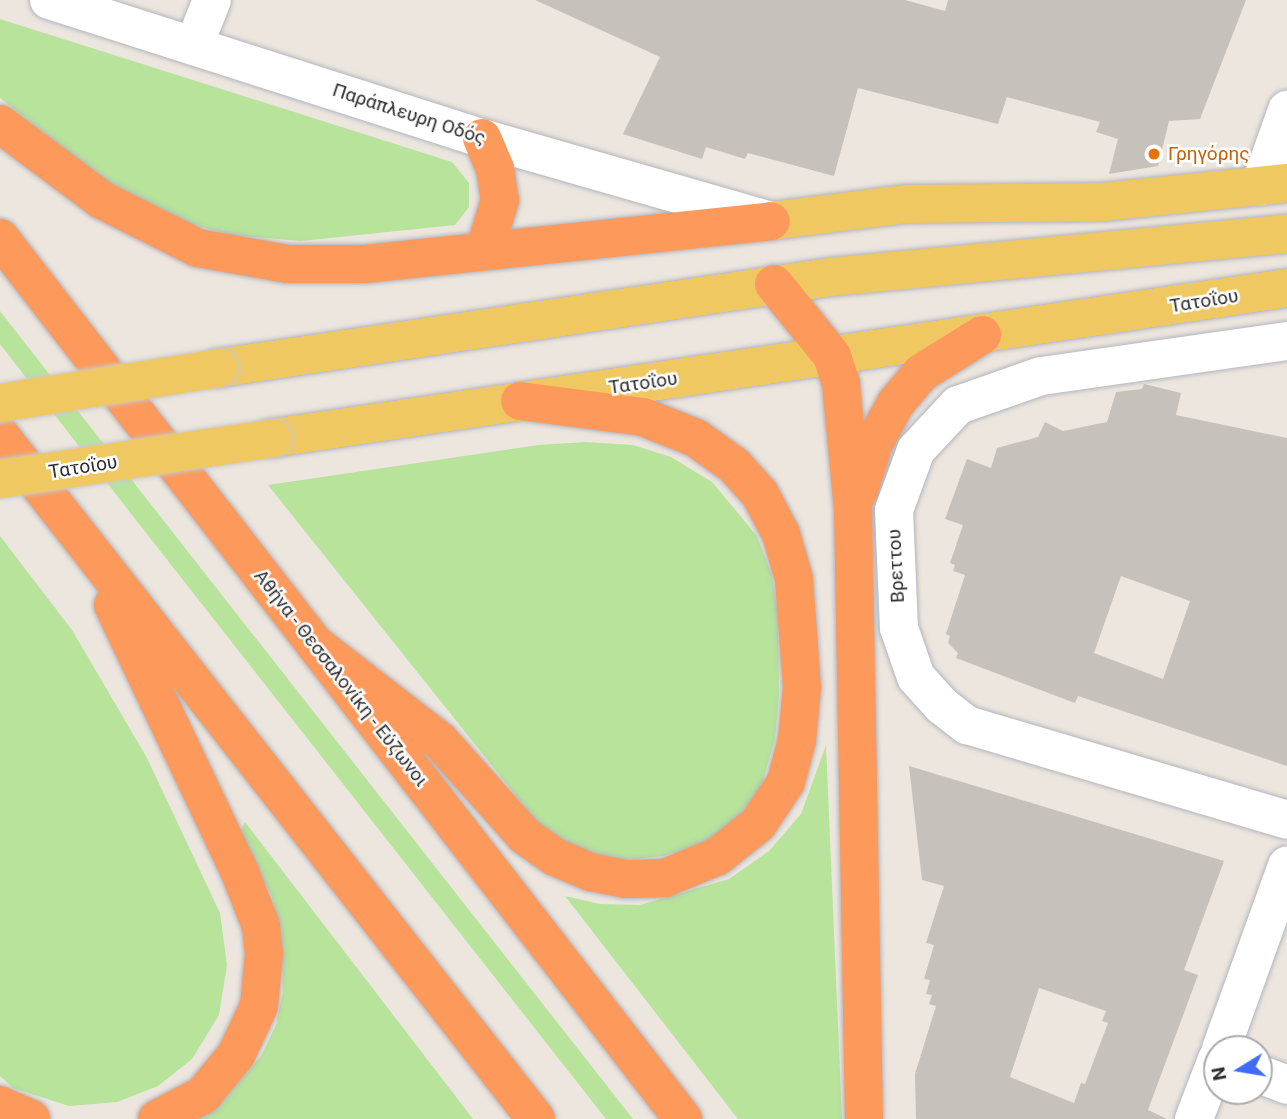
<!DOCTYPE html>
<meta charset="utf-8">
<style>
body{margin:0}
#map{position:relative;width:1287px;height:1119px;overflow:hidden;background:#ede6de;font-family:Roboto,sans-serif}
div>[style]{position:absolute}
.green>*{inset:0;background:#b7e39b}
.building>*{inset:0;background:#c6c1ba}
.roads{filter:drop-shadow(0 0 2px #b2b5bf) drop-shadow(0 0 2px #b2b5bf)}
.minor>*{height:38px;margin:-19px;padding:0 19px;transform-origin:19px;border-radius:19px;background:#fff}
.major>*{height:38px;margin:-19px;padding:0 19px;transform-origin:19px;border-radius:19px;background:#f0c861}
.highway>*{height:38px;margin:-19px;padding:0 19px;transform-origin:19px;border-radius:19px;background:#fd995a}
.bridges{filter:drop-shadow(0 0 2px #c8c8c8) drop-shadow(0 0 2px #c8c8c8)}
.major-bridge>*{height:38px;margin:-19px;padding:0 19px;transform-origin:19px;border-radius:19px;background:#f0c861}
.dots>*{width:19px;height:19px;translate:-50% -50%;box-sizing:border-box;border:4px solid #fff;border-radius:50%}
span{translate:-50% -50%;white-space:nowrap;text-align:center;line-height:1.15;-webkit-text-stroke:5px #fff;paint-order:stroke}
.street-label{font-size:19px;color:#2c2c2c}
.food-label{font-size:19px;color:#c56008}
.left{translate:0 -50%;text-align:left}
.north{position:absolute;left:1203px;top:1035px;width:70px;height:70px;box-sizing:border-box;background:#fff;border:2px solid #ababab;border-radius:50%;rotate:259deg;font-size:19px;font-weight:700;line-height:28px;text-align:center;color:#2c2c2c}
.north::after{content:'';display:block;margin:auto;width:24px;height:32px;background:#406af9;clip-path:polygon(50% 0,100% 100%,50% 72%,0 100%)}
</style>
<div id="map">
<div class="green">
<i style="clip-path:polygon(0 19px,452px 162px,469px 183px,469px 207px,455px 225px,301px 241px,231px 235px,173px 219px,113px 188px,0 98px)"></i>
<i style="clip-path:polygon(0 311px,149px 502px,633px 1119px,606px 1119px,132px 515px,0 344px)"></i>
<i style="clip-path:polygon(586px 442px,633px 445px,671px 457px,712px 482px,757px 536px,771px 573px,778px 612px,779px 696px,775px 739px,762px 784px,741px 819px,704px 844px,664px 856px,624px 860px,592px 855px,564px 842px,537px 822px,268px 485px,538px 445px)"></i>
<i style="clip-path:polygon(0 536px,72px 630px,147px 758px,220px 913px,227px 965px,219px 1015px,192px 1059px,158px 1086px,117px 1102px,69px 1106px,13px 1088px,0 1076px)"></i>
<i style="clip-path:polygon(826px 745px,842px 1119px,738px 1119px,565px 896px,600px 904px,640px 905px,729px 879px,769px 851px,801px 814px)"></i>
<i style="clip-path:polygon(245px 822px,473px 1119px,198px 1119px,225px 1099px,261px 1056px,276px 1025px,283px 991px,281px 934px,271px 894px,239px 835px)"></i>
</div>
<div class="building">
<i style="clip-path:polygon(535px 0,905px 0,945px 11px,948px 0,1246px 0,1200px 119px,1169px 121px,1158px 166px,1109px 174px,1118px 139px,1096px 132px,1100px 122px,1007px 97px,998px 124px,858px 88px,834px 176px,748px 153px,745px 159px,706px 147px,702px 159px,623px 134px,660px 57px)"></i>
<i style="clip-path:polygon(evenodd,1144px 384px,1181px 393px,1176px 415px,1287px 438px,1287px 766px,1078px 696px,1075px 703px,956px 658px,958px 653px,948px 643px,950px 636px,946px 634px,965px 575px,953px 571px,955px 565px,950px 563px,963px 525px,945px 519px,967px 459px,991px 468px,997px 448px,1038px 437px,1045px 422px,1063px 431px,1107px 422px,1116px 392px,1142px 389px,1144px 384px,1121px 576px,1190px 601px,1163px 679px,1094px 653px,1121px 576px)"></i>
<i style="clip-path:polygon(evenodd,909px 766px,1224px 861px,1184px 970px,1198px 975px,1148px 1110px,1167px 1119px,916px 1119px,915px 1074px,936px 1006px,929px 1004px,932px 995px,926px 994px,930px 980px,924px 979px,934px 945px,926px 943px,944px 886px,922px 880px,909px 766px,1039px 988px,1106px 1011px,1102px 1021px,1108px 1023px,1085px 1084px,1081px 1083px,1074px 1103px,1010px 1077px,1039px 988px)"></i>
</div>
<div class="roads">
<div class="minor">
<i style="left:49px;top:0;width:454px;rotate:17.7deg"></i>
<i style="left:482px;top:138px;width:301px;rotate:16deg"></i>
<i style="left:194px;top:45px;width:48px;rotate:-68.2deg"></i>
<i style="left:1260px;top:186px;width:81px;rotate:-70.4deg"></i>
<i style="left:1287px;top:341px;width:248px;rotate:171.9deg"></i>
<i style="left:1041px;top:376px;width:88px;rotate:160.7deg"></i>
<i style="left:958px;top:405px;width:62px;rotate:133deg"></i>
<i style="left:916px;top:450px;width:64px;rotate:110.1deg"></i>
<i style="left:894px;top:510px;width:118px;rotate:87.6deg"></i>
<i style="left:899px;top:628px;width:52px;rotate:70.9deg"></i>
<i style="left:916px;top:677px;width:38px;rotate:48deg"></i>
<i style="left:941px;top:705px;width:33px;rotate:38deg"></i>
<i style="left:967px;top:725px;width:334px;rotate:16.5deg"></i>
<i style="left:1221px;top:1049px;width:195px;rotate:-70.2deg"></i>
<i style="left:1259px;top:1074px;width:30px;rotate:21deg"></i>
<i style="left:1194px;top:1119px;width:64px;rotate:-69deg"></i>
</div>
<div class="major">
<i style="left:771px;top:221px;width:135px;rotate:-7.2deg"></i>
<i style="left:905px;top:204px;width:198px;rotate:-0.6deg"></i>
<i style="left:1103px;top:202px;width:185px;rotate:-5.9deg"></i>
<i style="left:219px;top:368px;width:618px;rotate:-8.47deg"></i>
<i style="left:830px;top:277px;width:459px;rotate:-5.4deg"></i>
<i style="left:273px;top:438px;width:1025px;rotate:-8.41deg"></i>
</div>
<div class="highway">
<i style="left:0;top:124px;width:127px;rotate:36.7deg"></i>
<i style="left:102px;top:200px;width:107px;rotate:26.6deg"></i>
<i style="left:198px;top:248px;width:91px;rotate:10.1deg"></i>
<i style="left:288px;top:264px;width:77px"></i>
<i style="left:365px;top:264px;width:408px;rotate:-6deg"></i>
<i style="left:482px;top:138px;width:34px;rotate:67deg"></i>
<i style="left:495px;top:169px;width:31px;rotate:81deg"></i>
<i style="left:500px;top:200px;width:51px;rotate:107deg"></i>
<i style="left:0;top:238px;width:1115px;rotate:52.22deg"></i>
<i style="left:774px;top:284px;width:92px;rotate:51.1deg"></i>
<i style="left:832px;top:356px;width:29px;rotate:72deg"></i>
<i style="left:841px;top:384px;width:125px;rotate:84.5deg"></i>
<i style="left:853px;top:508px;width:611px;rotate:88.97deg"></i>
<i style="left:0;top:435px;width:869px;rotate:51.92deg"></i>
<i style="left:858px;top:493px;width:52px;rotate:-72.3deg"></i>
<i style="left:874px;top:443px;width:46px;rotate:-61.2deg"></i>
<i style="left:896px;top:403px;width:39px;rotate:-50deg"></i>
<i style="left:921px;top:373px;width:72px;rotate:-31.9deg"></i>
<i style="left:113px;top:605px;width:299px;rotate:64.6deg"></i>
<i style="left:241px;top:875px;width:55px;rotate:68.6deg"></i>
<i style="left:261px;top:926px;width:28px;rotate:84deg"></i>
<i style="left:264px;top:954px;width:52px;rotate:95.5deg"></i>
<i style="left:259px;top:1006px;width:54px;rotate:115.1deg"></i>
<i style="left:236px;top:1055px;width:52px;rotate:129.5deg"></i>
<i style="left:203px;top:1095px;width:52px;rotate:152.4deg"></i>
<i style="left:315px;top:644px;width:158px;rotate:37.8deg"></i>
<i style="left:440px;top:741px;width:127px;rotate:48.2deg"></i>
<i style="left:525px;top:836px;width:37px;rotate:35deg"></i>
<i style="left:555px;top:857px;width:38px;rotate:23deg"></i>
<i style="left:590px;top:872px;width:37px;rotate:11deg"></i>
<i style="left:626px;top:879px;width:39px;rotate:-1deg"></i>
<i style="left:665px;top:878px;width:57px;rotate:-22.5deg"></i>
<i style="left:718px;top:856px;width:51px;rotate:-38.7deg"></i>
<i style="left:758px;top:824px;width:50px;rotate:-56.3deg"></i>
<i style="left:786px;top:782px;width:43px;rotate:-75.3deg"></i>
<i style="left:797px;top:740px;width:52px;rotate:-84.5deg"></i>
<i style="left:802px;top:688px;width:109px;rotate:-94.2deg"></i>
<i style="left:794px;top:579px;width:47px;rotate:-106.1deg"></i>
<i style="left:781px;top:534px;width:45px;rotate:-117.7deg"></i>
<i style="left:760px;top:494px;width:38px;rotate:-132deg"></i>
<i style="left:735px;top:466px;width:48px;rotate:-144.3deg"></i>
<i style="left:696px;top:438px;width:57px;rotate:-158.4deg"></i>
<i style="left:643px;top:417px;width:124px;rotate:-172.6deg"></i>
<i style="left:0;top:1105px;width:34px;rotate:24deg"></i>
</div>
</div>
<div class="bridges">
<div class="major-bridge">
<i style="left:0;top:403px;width:222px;rotate:-9.1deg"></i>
<i style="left:0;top:479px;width:276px;rotate:-8.5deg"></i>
</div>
</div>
<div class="dots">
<i style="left:1154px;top:154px;background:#e8710a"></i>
</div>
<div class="street-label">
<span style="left:409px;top:114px;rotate:18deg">Παράπλευρη Οδός</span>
<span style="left:1204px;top:301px;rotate:-9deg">Τατοΐου</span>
<span style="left:643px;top:383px;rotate:-8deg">Τατοΐου</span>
<span style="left:83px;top:467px;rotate:-9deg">Τατοΐου</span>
<span style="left:896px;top:566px;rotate:-93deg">Βρεττου</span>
<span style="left:341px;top:678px;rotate:52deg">Αθήνα - Θεσσαλονίκη - Εύζωνοι</span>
</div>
<div class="food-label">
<span class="left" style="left:1168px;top:154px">Γρηγόρης</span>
</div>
<div class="north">N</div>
</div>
